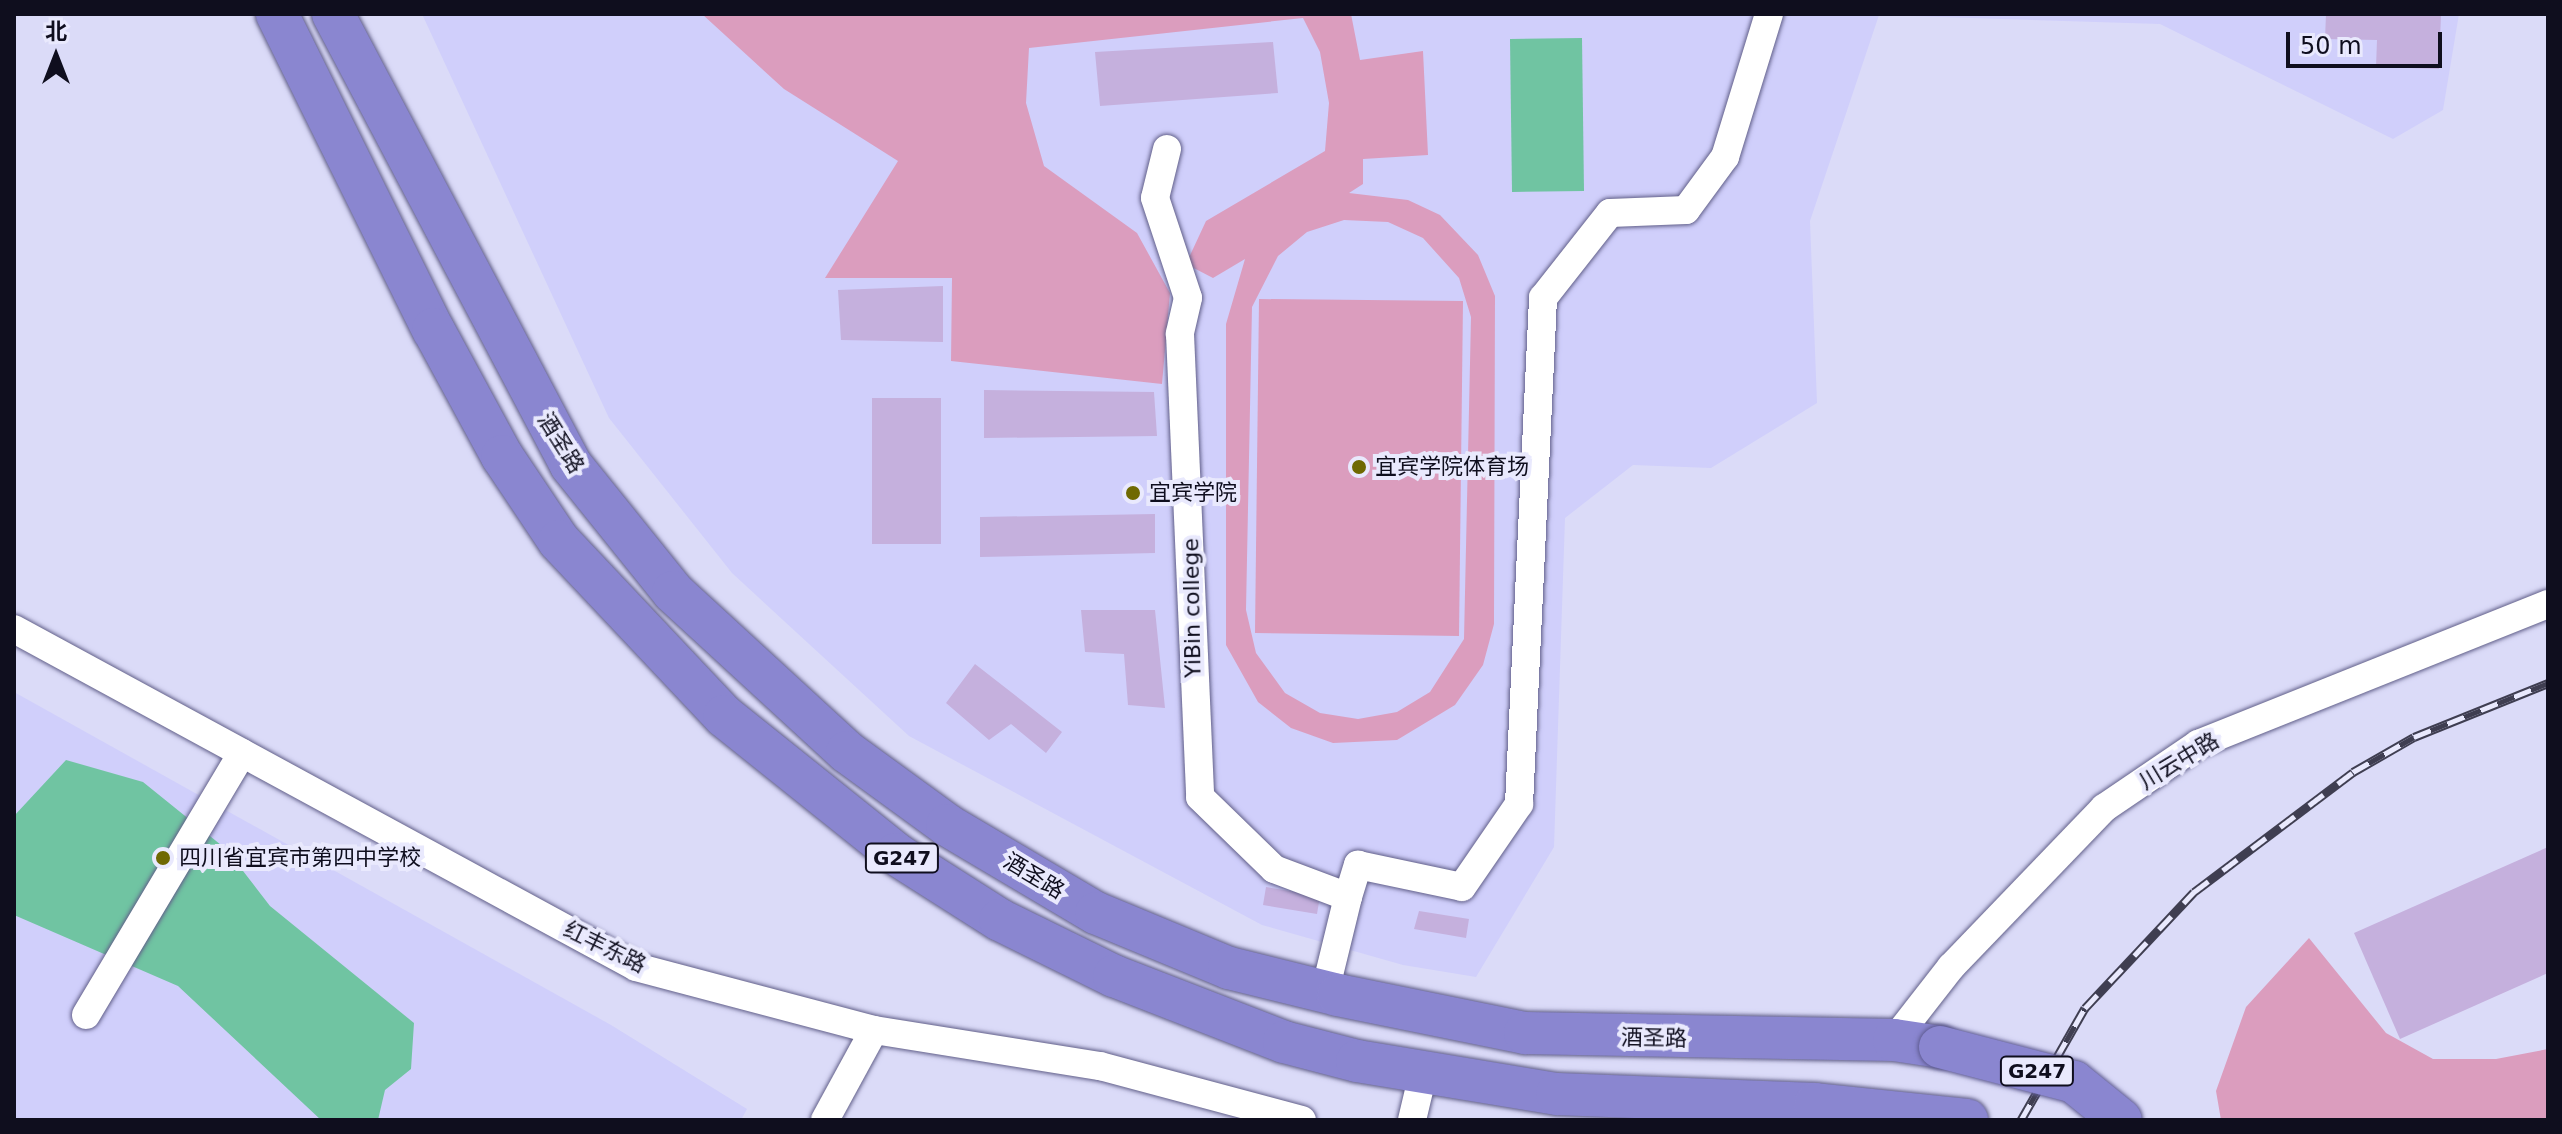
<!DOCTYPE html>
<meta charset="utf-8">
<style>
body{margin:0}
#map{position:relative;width:2562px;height:1134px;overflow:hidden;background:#dbdbf8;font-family:"DejaVu Sans","Noto Sans SC",sans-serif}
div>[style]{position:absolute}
.built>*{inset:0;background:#d0cffb}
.green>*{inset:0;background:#db9dbe}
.water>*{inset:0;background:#70c4a2}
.building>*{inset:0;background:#c5b0dd}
.roads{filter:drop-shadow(0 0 2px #615f89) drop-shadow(0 0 2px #615f89)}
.minor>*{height:28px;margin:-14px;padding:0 14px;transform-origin:14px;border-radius:14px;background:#fff}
.highway>*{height:42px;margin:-21px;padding:0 21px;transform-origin:21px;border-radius:21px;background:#8a86d0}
.rail>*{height:9px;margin-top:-4.5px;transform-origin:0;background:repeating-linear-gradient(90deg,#e9e9fd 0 18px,#3f3e51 0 36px);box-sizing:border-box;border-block:2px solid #3f3e51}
.bridges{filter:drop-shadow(0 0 2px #5f5c92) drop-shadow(0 0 2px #5f5c92)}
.highway-bridge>*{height:42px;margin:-21px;padding:0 21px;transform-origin:21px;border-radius:21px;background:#8a86d0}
.dots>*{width:22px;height:22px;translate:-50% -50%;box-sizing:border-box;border:4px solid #e9e9fd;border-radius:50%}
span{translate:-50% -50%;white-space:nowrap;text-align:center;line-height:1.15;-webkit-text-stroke:8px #e9e9fd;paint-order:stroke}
.shield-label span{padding:2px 6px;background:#e9e9fd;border:2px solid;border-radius:6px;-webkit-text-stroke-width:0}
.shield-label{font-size:20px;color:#0f0e1e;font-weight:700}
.street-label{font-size:22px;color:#0f0e1e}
.poi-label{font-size:22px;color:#0f0e1e}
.left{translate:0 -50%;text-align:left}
.frame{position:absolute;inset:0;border:16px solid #0f0e1e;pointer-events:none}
.north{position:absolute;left:16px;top:16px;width:80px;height:80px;-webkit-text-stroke:6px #e9e9fd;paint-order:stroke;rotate:0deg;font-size:22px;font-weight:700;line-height:32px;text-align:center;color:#0f0e1e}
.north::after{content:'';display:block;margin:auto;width:28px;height:36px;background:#0f0e1e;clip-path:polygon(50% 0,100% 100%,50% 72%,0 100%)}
.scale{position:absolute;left:2286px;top:32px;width:156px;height:36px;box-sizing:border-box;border:4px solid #0f0e1e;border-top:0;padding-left:10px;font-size:24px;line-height:28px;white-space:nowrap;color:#0f0e1e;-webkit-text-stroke:6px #e9e9fd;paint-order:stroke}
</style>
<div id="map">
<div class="built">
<i style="clip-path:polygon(422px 14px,2459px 14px,2443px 110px,2393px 139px,2160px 24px,1879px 15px,1810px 221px,1817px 403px,1711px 468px,1633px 465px,1565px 518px,1554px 847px,1476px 977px,1403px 965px,1262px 925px,909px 736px,732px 573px,609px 418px)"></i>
<i style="clip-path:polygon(14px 692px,611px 1025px,747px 1109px,741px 1120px,14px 1120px)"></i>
</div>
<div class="green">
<i style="clip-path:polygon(evenodd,702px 14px,1351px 14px,1360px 60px,1423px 51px,1428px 155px,1363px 159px,1363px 184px,1349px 193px,1408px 200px,1440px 215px,1478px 255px,1495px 296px,1494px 624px,1483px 665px,1455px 705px,1397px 740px,1333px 743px,1291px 728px,1258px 702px,1226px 645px,1226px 324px,1245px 259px,1213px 278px,1186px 264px,1206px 221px,1325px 151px,1329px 103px,1320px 52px,1303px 18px,1029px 48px,1026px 103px,1044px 166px,1137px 233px,1170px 293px,1162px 384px,951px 361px,952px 278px,825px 278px,898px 161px,784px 89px,702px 14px,1344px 220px,1388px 222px,1423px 238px,1459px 278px,1471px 317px,1464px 639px,1430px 692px,1397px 712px,1358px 719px,1320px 713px,1285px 693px,1256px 653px,1246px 610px,1252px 307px,1278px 256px,1307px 232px,1344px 220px)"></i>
<i style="clip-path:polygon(1259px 299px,1463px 301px,1459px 636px,1255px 633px)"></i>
<i style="clip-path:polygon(2309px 938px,2386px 1033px,2433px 1059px,2496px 1059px,2548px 1049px,2548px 1120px,2221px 1120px,2216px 1091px,2246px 1007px)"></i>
</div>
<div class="water">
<i style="clip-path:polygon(1582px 38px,1584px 191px,1512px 192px,1510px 39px)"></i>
<i style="clip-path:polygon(66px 760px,143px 782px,226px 849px,270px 906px,414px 1023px,411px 1069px,385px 1090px,378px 1120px,321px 1120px,178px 986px,14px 915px,14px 816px)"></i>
</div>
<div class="building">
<i style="clip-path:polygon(2326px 14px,2441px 14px,2439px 69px,2376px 67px,2377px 40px,2325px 39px)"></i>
<i style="clip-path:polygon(1273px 42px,1278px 93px,1100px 106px,1095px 52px)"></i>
<i style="clip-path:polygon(943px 286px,943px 342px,841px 340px,838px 290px)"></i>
<i style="clip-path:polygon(984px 390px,1154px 392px,1157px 436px,984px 438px)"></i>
<i style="clip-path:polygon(872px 398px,941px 398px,941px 544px,872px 544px)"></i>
<i style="clip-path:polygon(1155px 514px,1155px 553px,980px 557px,980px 517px)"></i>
<i style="clip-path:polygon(1081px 610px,1155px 610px,1165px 708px,1128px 705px,1124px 654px,1085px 652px)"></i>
<i style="clip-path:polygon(975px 664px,1062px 732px,1046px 753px,1011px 724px,989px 740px,946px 703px)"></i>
<i style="clip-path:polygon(2548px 847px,2548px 973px,2400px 1039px,2354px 933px)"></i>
<i style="clip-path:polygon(1266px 887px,1320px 896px,1317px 914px,1263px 905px)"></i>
<i style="clip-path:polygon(1419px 911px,1469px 919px,1466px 938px,1414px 929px)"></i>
</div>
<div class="roads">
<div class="minor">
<i style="left:1167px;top:149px;width:50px;rotate:103.8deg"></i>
<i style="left:1155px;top:198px;width:105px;rotate:71.7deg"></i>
<i style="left:1188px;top:298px;width:37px;rotate:103deg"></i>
<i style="left:1180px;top:334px;width:463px;rotate:87.5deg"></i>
<i style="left:1200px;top:797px;width:103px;rotate:44.2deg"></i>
<i style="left:1274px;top:869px;width:79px;rotate:20.7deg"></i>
<i style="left:1348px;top:897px;width:97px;rotate:103.7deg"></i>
<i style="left:14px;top:629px;width:708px;rotate:28.52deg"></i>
<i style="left:636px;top:967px;width:246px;rotate:14.8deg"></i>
<i style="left:874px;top:1030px;width:229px;rotate:9.1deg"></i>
<i style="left:1100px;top:1066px;width:209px;rotate:15deg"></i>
<i style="left:1348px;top:897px;width:34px;rotate:-73deg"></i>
<i style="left:1358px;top:865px;width:106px;rotate:11.9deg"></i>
<i style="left:1462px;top:887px;width:101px;rotate:-55.5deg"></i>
<i style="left:1519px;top:804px;width:507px;rotate:-87.28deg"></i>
<i style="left:1543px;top:298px;width:108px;rotate:-51.8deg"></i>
<i style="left:1610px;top:213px;width:76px;rotate:-2.3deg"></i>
<i style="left:1686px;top:210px;width:66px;rotate:-53.7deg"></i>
<i style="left:1725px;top:157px;width:150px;rotate:-72.9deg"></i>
<i style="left:86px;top:1015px;width:305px;rotate:-59.2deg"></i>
<i style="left:1894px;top:1040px;width:93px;rotate:-52deg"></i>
<i style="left:1951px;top:967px;width:221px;rotate:-46.1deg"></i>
<i style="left:2104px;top:808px;width:114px;rotate:-34.2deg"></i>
<i style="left:2198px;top:744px;width:377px;rotate:-21.8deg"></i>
<i style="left:825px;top:1120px;width:102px;rotate:-61.4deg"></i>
<i style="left:1412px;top:1120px;width:47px;rotate:-76.6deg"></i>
</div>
<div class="highway">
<i style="left:277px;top:14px;width:352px;rotate:63.7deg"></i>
<i style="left:433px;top:329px;width:145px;rotate:61.5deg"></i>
<i style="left:502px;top:456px;width:102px;rotate:56.2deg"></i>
<i style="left:559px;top:541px;width:241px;rotate:46.7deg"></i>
<i style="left:724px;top:716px;width:221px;rotate:38.7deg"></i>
<i style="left:896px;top:854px;width:123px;rotate:32.4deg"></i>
<i style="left:1000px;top:920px;width:127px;rotate:26.2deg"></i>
<i style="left:1114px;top:976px;width:182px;rotate:21.2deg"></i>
<i style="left:1284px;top:1042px;width:75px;rotate:14.6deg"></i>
<i style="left:1357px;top:1061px;width:203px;rotate:9.4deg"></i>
<i style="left:1557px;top:1094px;width:258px;rotate:2.2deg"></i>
<i style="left:1815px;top:1104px;width:153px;rotate:6deg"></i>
<i style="left:333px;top:14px;width:510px;rotate:62.18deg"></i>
<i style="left:571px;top:465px;width:163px;rotate:51.2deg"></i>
<i style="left:673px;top:592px;width:236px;rotate:42.6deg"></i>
<i style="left:847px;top:752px;width:124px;rotate:36.1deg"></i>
<i style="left:947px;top:825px;width:173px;rotate:30.6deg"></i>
<i style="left:1096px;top:913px;width:144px;rotate:22.5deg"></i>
<i style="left:1229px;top:968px;width:112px;rotate:13.9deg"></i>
<i style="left:1338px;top:995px;width:191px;rotate:11.5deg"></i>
<i style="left:1525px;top:1033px;width:369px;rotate:1.1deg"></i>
<i style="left:1894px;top:1040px;width:47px;rotate:8.7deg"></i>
</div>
</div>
<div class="rail">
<i style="left:2021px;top:1120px;width:129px;rotate:-60.3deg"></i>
<i style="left:2085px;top:1008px;width:159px;rotate:-46.8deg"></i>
<i style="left:2194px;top:892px;width:199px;rotate:-37deg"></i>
<i style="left:2353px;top:772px;width:70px;rotate:-29.8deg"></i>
<i style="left:2414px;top:737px;width:144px;rotate:-21.9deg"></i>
</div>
<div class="bridges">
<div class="highway-bridge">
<i style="left:1940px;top:1047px;width:138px;rotate:14.6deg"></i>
<i style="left:2074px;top:1082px;width:60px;rotate:39deg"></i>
</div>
</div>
<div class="dots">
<i style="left:1359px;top:467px;background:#6f6902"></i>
<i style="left:1133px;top:493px;background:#6f6902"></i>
<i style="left:163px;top:858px;background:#6f6902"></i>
</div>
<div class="shield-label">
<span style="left:902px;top:858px">G247</span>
<span style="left:2037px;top:1071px">G247</span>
</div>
<div class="street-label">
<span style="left:561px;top:443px;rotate:58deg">酒圣路</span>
<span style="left:1192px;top:608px;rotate:-91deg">YiBin college</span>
<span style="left:2179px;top:761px;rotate:-31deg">川云中路</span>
<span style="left:1034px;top:876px;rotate:31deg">酒圣路</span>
<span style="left:605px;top:947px;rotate:26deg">红丰东路</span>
<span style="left:1654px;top:1038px;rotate:1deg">酒圣路</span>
</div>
<div class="poi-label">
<span class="left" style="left:1375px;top:467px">宜宾学院体育场</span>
<span class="left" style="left:1149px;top:493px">宜宾学院</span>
<span class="left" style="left:179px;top:858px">四川省宜宾市第四中学校</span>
</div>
<div class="frame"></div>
<div class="north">北</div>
<div class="scale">50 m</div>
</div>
